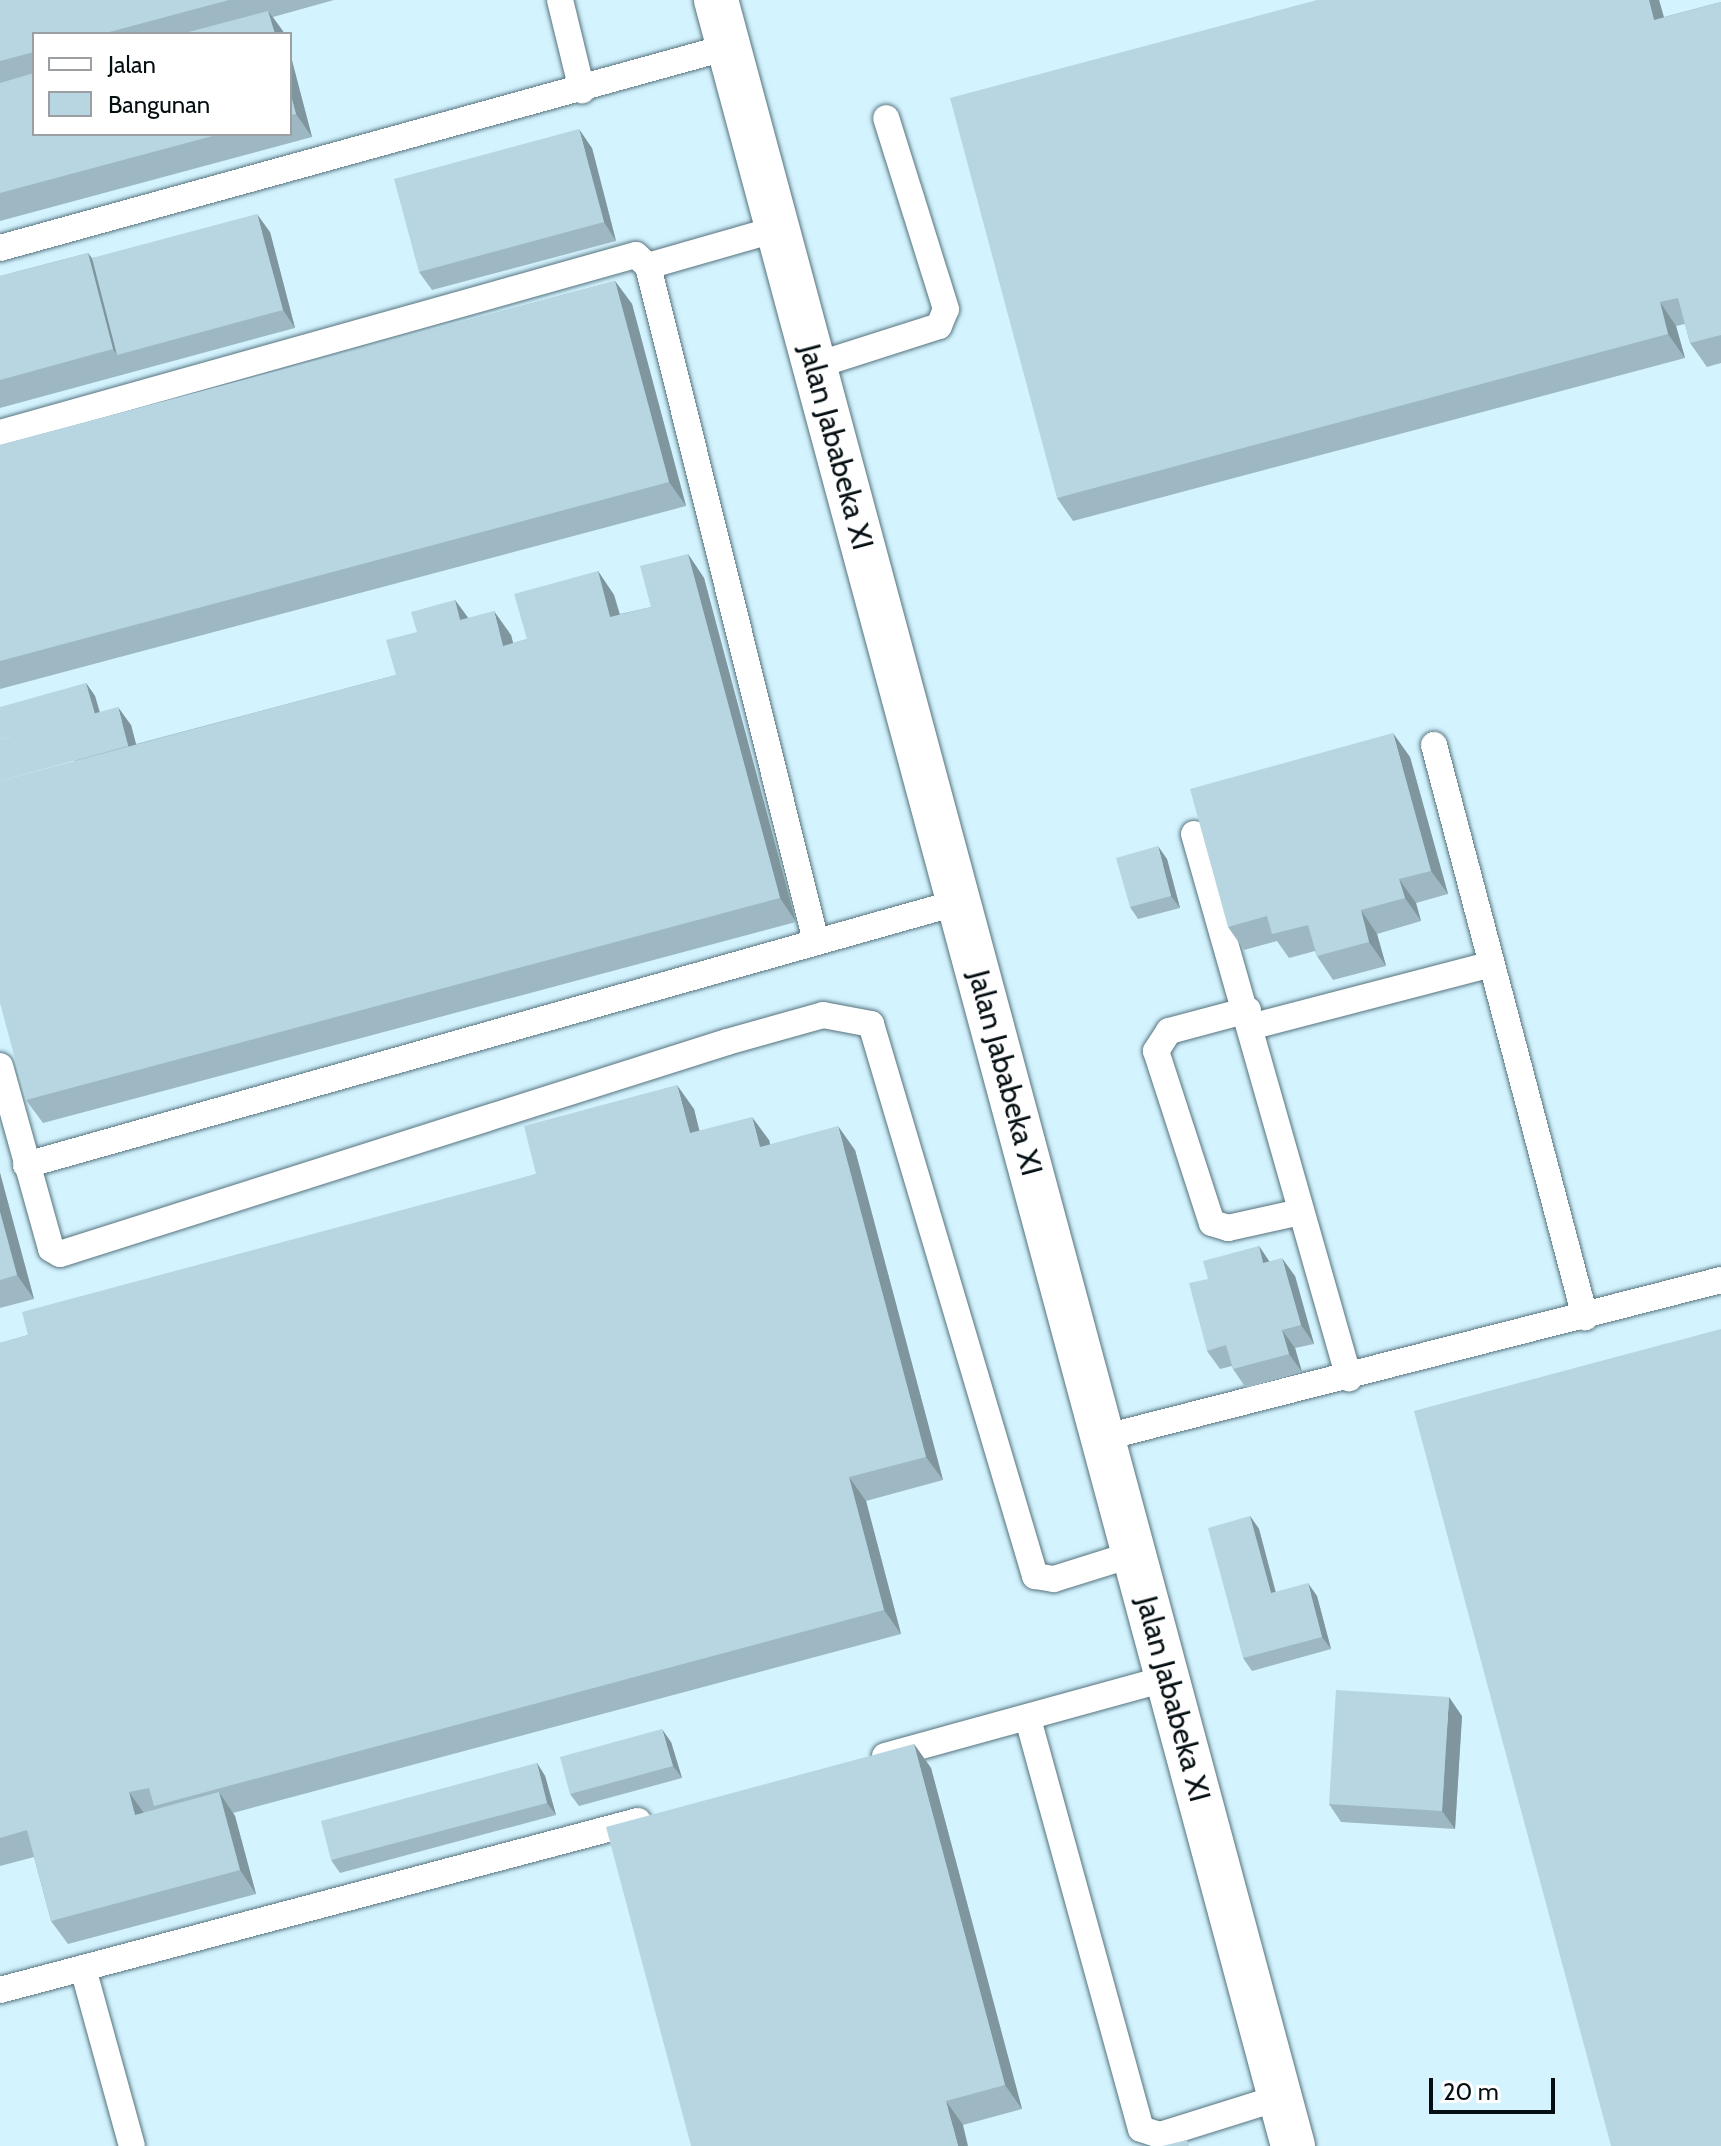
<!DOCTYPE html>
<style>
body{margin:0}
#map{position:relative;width:1721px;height:2146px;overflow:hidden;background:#f5fbfd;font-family:Cabin,sans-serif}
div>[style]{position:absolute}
.built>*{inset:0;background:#d3f3ff}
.roads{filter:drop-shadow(0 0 2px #56737d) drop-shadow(0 0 2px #56737d)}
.service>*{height:26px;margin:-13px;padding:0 13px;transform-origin:13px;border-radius:13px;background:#fff}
.minor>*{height:44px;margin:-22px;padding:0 22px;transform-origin:22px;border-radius:22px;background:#fff}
.wall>*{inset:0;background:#9db8c2}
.shaded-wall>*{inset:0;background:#80969e}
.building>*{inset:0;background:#b7d6e1}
span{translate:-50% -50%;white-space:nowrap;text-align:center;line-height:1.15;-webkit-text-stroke:7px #fff;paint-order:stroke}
.street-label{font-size:30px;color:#050f13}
.legend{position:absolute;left:32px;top:32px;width:260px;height:104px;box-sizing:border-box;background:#fff;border:2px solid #9b9fa1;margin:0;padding:10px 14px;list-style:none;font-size:24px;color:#050f13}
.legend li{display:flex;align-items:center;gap:16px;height:40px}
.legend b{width:40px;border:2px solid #9b9fa1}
.scale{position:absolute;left:1429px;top:2078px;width:126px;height:36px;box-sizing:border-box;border:4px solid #050f13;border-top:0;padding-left:10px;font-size:24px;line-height:28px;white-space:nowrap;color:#050f13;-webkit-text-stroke:6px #fff;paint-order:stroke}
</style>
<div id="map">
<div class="built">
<i style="clip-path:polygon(evenodd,0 0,1721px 0,1721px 2146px,0 2146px,0 0,34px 34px,290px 34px,290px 134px,34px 134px,34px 34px)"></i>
</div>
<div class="roads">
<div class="service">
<i style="left:560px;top:0;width:93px;rotate:76.3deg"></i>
<i style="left:0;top:248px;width:755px;rotate:-15.43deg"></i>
<i style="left:648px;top:266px;width:134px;rotate:-16deg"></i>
<i style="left:814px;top:366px;width:131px;rotate:-17.7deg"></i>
<i style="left:939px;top:326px;width:18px;rotate:-68deg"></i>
<i style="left:946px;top:309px;width:200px;rotate:-107.4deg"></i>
<i style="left:0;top:433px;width:660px;rotate:-15.64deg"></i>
<i style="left:636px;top:255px;width:16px;rotate:43deg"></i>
<i style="left:648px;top:266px;width:692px;rotate:76.04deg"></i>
<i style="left:1434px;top:745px;width:592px;rotate:75.21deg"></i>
<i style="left:1194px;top:834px;width:566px;rotate:74.1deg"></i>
<i style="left:1248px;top:1010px;width:82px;rotate:165.1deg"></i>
<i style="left:1169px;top:1031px;width:24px;rotate:123deg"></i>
<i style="left:1156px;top:1051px;width:181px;rotate:72deg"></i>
<i style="left:1212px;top:1223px;width:17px;rotate:17deg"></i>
<i style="left:1228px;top:1228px;width:74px;rotate:-12.5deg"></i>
<i style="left:1254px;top:1026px;width:242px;rotate:-14.6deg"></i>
<i style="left:0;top:1066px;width:190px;rotate:74.4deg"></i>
<i style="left:51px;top:1249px;width:10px;rotate:29deg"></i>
<i style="left:60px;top:1254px;width:700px;rotate:-17.63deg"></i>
<i style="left:727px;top:1042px;width:100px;rotate:-15.7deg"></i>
<i style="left:823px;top:1015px;width:49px;rotate:10.6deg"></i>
<i style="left:871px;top:1024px;width:576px;rotate:73.45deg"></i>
<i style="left:1035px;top:1576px;width:19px;rotate:9deg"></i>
<i style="left:1054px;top:1579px;width:84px;rotate:-17.4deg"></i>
<i style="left:26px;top:1165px;width:969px;rotate:-15.74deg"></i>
<i style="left:1102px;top:1438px;width:639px;rotate:-14.32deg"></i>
<i style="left:1028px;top:1719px;width:425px;rotate:74.6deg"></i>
<i style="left:1141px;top:2129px;width:20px;rotate:18deg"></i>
<i style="left:1160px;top:2135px;width:127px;rotate:-17.4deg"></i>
<i style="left:885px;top:1756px;width:294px;rotate:-15.4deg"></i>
<i style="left:84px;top:1972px;width:180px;rotate:74.6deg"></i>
<i style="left:0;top:1990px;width:660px;rotate:-14.84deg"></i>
</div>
<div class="minor">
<i style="left:716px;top:0;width:2222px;rotate:74.95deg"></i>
</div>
</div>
<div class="wall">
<i style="clip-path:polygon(0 0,334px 0,273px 17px,285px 34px,34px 34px,34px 134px,290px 134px,290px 53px,312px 137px,0 221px)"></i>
<i style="clip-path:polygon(1317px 0,1659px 0,1664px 17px,1721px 2px,1721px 363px,1707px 367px,1690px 343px,1685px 324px,1676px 326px,1685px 358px,1073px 521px,1057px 498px)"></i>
<i style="clip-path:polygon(592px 148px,616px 241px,432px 290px,419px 272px)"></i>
<i style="clip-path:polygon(270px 232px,295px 328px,0 408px,0 276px,88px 253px,92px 258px)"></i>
<i style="clip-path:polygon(615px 281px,632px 304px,686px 506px,0 689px,0 445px)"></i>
<i style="clip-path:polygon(688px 554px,704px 578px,796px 922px,43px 1123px,26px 1100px,86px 683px,95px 696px,100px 712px,131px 725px,136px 744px,396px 675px,417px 632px,455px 600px,468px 618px,511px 635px,513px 643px,527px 639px,598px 571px,614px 595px,620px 614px,651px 607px)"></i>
<i style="clip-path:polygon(1410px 757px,1448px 894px,1416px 903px,1421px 921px,1377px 934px,1386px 966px,1333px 980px,1317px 956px,1315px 951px,1289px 958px,1277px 941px,1244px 950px,1228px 927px)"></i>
<i style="clip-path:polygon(1167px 859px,1180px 908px,1138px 919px,1130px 907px)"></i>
<i style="clip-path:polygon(694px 1109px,699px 1131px,769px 1140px,770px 1144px,855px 1150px,943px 1480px,866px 1501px,901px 1634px,233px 1813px,235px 1816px,256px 1894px,68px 1944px,51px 1921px,34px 1857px,0 1866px,0 1343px,28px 1335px,536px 1174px)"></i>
<i style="clip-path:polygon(0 1173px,34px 1299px,0 1308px)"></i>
<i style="clip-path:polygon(1259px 1246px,1269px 1261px,1295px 1276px,1314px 1344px,1295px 1348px,1302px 1372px,1246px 1388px,1233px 1369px,1232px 1366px,1220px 1369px,1207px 1351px,1208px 1279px)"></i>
<i style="clip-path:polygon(1250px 1516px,1259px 1529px,1276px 1592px,1317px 1596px,1331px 1649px,1252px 1671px,1243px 1658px)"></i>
<i style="clip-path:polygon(1462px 1716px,1455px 1829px,1341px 1822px,1329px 1804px)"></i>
<i style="clip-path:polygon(671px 1742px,682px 1778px,579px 1806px,570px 1794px)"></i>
<i style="clip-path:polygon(914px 1744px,931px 1768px,1022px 2109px,963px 2125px,691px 2146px)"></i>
<i style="clip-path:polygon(537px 1763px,545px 1776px,556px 1815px,340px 1873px,331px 1860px)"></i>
</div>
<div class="shaded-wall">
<i style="clip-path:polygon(1649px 0,1659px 0,1671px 43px,1654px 20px)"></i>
<i style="clip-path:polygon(268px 11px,285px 34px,275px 34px)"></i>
<i style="clip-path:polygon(290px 53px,312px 137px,296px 114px,290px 92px)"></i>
<i style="clip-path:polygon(579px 129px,592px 148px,616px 241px,604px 222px)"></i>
<i style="clip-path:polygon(257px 214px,270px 232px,295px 328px,283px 310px)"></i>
<i style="clip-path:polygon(88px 253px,105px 277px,117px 355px,113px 349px)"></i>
<i style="clip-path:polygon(615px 281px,632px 304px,686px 506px,669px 482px)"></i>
<i style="clip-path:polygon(1660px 302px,1676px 326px,1685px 358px,1668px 334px)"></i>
<i style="clip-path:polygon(688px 554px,704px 578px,796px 922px,780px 898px)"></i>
<i style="clip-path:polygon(598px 571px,614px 595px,627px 641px,610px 617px)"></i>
<i style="clip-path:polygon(455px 600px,472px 623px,460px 620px)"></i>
<i style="clip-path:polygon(494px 611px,511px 635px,520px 670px,503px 646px)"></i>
<i style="clip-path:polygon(86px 683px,95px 696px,105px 733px,96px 720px)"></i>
<i style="clip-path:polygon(118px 707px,131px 725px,143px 771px,130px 752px)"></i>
<i style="clip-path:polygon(1393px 733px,1410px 757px,1448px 894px,1431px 871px)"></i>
<i style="clip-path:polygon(1158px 846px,1167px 859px,1180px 908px,1171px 896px)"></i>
<i style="clip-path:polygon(1399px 879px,1416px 903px,1421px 921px,1405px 898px)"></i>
<i style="clip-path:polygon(1361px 910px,1377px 934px,1386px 966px,1369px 942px)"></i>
<i style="clip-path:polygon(677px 1085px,694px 1109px,706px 1157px,690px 1133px)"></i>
<i style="clip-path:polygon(752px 1117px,769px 1140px,777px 1171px,760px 1147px)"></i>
<i style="clip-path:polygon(838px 1126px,855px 1150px,943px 1480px,926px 1457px)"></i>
<i style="clip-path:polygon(0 1173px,34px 1299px,17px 1275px,0 1212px)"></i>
<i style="clip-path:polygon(1259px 1246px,1271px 1264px,1263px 1263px)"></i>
<i style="clip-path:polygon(1282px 1258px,1295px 1276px,1314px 1344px,1301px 1325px)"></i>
<i style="clip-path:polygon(1282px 1330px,1295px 1348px,1302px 1372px,1289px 1354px)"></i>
<i style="clip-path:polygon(849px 1477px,866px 1501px,901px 1634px,884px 1610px)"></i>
<i style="clip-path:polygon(1250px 1516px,1259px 1529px,1279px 1606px,1271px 1593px)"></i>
<i style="clip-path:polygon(1308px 1583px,1317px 1596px,1331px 1649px,1322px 1637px)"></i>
<i style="clip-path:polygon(1449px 1697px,1462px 1716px,1455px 1829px,1442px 1811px)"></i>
<i style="clip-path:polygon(662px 1729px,671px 1742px,682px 1778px,673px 1766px)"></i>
<i style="clip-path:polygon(914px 1744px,931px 1768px,1022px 2109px,1005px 2085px)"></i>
<i style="clip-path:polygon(537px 1763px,545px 1776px,556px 1815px,547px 1803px)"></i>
<i style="clip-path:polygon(129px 1792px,146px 1816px,135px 1815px)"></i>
<i style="clip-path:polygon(219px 1792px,235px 1816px,256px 1894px,240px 1870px)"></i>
<i style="clip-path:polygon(946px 2101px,963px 2125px,968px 2146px,958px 2146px)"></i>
</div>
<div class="building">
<i style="clip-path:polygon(0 0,229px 0,102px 34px,34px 34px,34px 52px,0 61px)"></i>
<i style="clip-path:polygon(1317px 0,1649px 0,1654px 20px,1721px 2px,1721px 335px,1690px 343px,1678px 298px,1660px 302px,1668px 334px,1057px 498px,950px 98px)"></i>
<i style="clip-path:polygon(268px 11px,275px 34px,181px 34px)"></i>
<i style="clip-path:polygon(34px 73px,34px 134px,220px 134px,0 193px,0 83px)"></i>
<i style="clip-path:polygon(290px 92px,296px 114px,290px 115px)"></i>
<i style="clip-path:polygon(579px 129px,604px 222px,419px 272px,394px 179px)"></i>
<i style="clip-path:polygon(257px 214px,283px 310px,117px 355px,92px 258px)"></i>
<i style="clip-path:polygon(88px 253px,113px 349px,0 380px,0 276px)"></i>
<i style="clip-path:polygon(615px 281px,669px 482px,0 661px,0 445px)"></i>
<i style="clip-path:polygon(688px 554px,780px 898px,26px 1100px,0 1003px,0 781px,396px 675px,386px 640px,417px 632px,411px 612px,455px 600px,460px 620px,494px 611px,503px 646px,527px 639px,514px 594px,598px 571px,610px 617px,651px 607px,640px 566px)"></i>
<i style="clip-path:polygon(86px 683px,95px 714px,0 739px,0 707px)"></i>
<i style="clip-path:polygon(118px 707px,128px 746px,0 781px,0 739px)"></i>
<i style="clip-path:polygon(1393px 733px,1431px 871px,1399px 879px,1405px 898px,1361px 910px,1369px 942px,1317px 956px,1308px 925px,1272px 934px,1267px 916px,1228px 927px,1190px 789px)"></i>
<i style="clip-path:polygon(1158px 846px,1171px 896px,1130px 907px,1116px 858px)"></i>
<i style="clip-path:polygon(677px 1085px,690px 1133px,752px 1117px,760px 1147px,838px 1126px,926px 1457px,849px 1477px,884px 1610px,154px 1806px,149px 1788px,129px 1792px,135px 1815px,219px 1792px,240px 1870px,51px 1921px,27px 1830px,0 1838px,0 1343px,28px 1335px,22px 1312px,536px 1174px,524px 1126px)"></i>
<i style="clip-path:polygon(0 1212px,17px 1275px,0 1280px)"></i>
<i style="clip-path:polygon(1259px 1246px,1263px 1263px,1282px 1258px,1301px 1325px,1282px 1330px,1289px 1354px,1233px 1369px,1226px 1345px,1207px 1351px,1189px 1283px,1208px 1279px,1203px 1261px)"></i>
<i style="clip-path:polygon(1721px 1329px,1721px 2146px,1611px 2146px,1414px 1411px)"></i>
<i style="clip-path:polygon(1250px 1516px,1271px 1593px,1308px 1583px,1322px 1637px,1243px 1658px,1208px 1528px)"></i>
<i style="clip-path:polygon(1336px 1690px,1449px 1697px,1442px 1811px,1329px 1804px)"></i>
<i style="clip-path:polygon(662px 1729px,673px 1766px,570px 1794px,560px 1757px)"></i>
<i style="clip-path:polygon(914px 1744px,1005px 2085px,946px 2101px,958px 2146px,691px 2146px,606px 1827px)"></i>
<i style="clip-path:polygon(537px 1763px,547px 1803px,331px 1860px,321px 1821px)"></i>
<i style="clip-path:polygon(1187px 2140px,1189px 2146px,1162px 2146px)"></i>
</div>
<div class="street-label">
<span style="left:836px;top:447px;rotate:75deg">Jalan Jababeka XI</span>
<span style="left:1005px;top:1073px;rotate:75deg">Jalan Jababeka XI</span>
<span style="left:1173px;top:1699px;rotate:75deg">Jalan Jababeka XI</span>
</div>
<ul class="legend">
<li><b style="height:10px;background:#fff"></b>Jalan</li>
<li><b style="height:22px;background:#b7d6e1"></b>Bangunan</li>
</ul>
<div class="scale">20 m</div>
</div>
